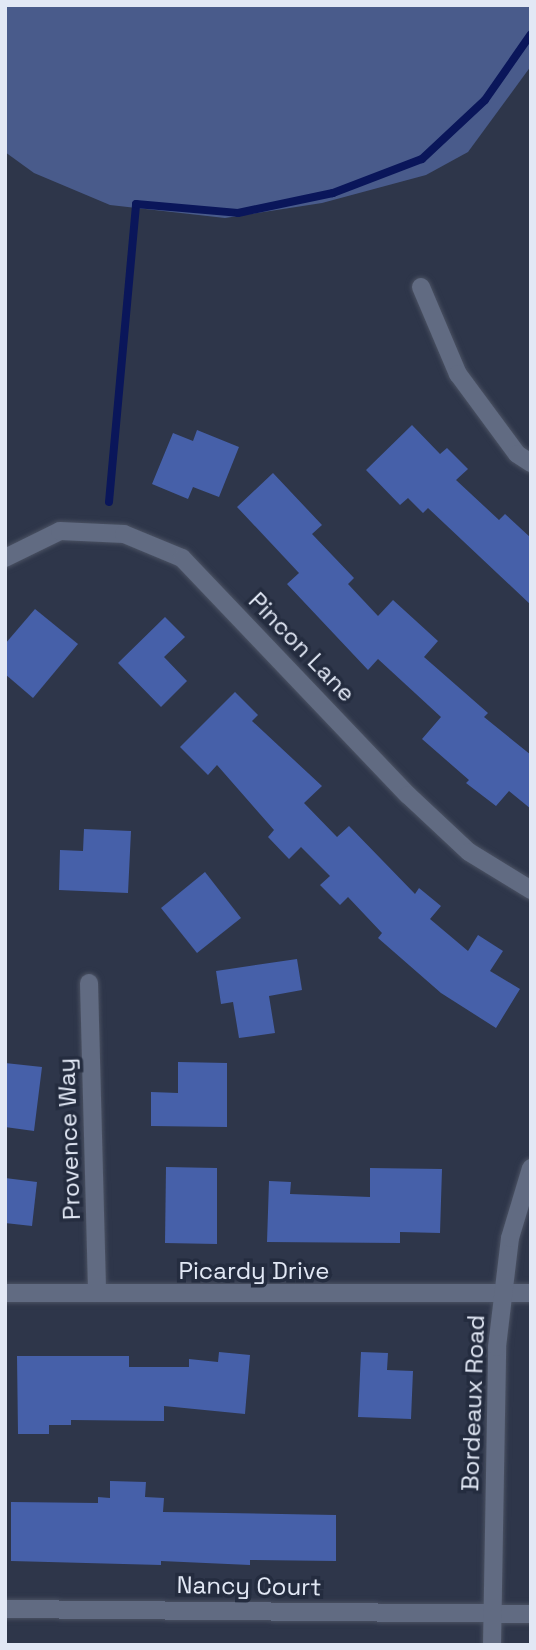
<!DOCTYPE html>
<style>
body{margin:0}
#map{position:relative;width:536px;height:1650px;overflow:hidden;background:#2e364a;font-family:"Space Grotesk",sans-serif}
div>[style]{position:absolute}
.green>*{inset:0;background:#495b8b}
.stream>*{height:8px;margin:-4px;padding:0 4px;transform-origin:4px;border-radius:4px;background:#0a165a}
.building>*{inset:0;background:#4660a9}
.roads{filter:drop-shadow(0 0 2px #4b5263) drop-shadow(0 0 2px #4b5263)}
.street>*{height:18px;margin:-9px;padding:0 9px;transform-origin:9px;border-radius:9px;background:#616b82}
.secondary>*{height:18px;margin:-9px;padding:0 9px;transform-origin:9px;border-radius:9px;background:#616b82}
span{translate:-50% -50%;white-space:nowrap;text-align:center;line-height:1.15;-webkit-text-stroke:7px #242c3f;paint-order:stroke}
.street-label{font-size:24px;color:#e2e8f5}
.frame{position:absolute;inset:0;border:7px solid #e2e8f5;pointer-events:none}
</style>
<div id="map">
<div class="green">
<i style="clip-path:polygon(5px 5px,531px 5px,531px 66px,468px 152px,426px 175px,322px 203px,225px 218px,110px 205px,34px 173px,5px 152px)"></i>
</div>
<div class="stream">
<i style="left:109px;top:502px;width:299px;rotate:-84.8deg"></i>
<i style="left:136px;top:204px;width:102px;rotate:5deg"></i>
<i style="left:238px;top:213px;width:97px;rotate:-11.9deg"></i>
<i style="left:333px;top:193px;width:95px;rotate:-20.9deg"></i>
<i style="left:422px;top:159px;width:86px;rotate:-43.1deg"></i>
<i style="left:485px;top:100px;width:80px;rotate:-55.1deg"></i>
</div>
<div class="building">
<i style="clip-path:polygon(412px 425px,440px 454px,447px 448px,468px 469px,456px 480px,499px 520px,505px 514px,531px 538px,531px 605px,428px 508px,423px 513px,408px 498px,400px 505px,366px 470px)"></i>
<i style="clip-path:polygon(197px 430px,239px 447px,219px 497px,193px 487px,188px 499px,152px 484px,173px 433px,193px 441px)"></i>
<i style="clip-path:polygon(273px 473px,322px 525px,312px 534px,354px 578px,348px 584px,378px 616px,393px 600px,438px 641px,424px 657px,488px 713px,484px 717px,531px 755px,531px 809px,509px 791px,496px 806px,466px 783px,469px 780px,422px 739px,441px 717px,378px 659px,368px 670px,287px 584px,299px 573px,237px 507px)"></i>
<i style="clip-path:polygon(35px 609px,78px 644px,33px 698px,5px 674px,5px 644px)"></i>
<i style="clip-path:polygon(165px 617px,185px 637px,164px 657px,187px 681px,161px 707px,118px 663px)"></i>
<i style="clip-path:polygon(235px 692px,258px 715px,252px 721px,322px 786px,304px 803px,337px 837px,349px 826px,415px 894px,419px 888px,441px 906px,430px 919px,468px 951px,478px 935px,503px 951px,490px 971px,520px 989px,496px 1028px,441px 993px,378px 938px,382px 933px,348px 897px,340px 905px,320px 885px,330px 876px,301px 847px,289px 859px,268px 837px,274px 830px,217px 765px,208px 775px,180px 747px)"></i>
<i style="clip-path:polygon(84px 829px,131px 831px,128px 893px,59px 890px,60px 850px,83px 851px)"></i>
<i style="clip-path:polygon(205px 872px,241px 918px,197px 953px,161px 908px)"></i>
<i style="clip-path:polygon(297px 959px,302px 990px,269px 996px,275px 1033px,239px 1038px,233px 1002px,221px 1004px,216px 971px)"></i>
<i style="clip-path:polygon(178px 1062px,227px 1063px,227px 1127px,151px 1126px,151px 1092px,178px 1093px)"></i>
<i style="clip-path:polygon(5px 1063px,42px 1067px,34px 1131px,5px 1127px)"></i>
<i style="clip-path:polygon(166px 1167px,217px 1168px,217px 1244px,165px 1243px)"></i>
<i style="clip-path:polygon(370px 1168px,442px 1169px,440px 1233px,400px 1232px,400px 1243px,267px 1242px,269px 1181px,291px 1182px,290px 1194px,370px 1197px)"></i>
<i style="clip-path:polygon(5px 1178px,37px 1182px,32px 1226px,5px 1223px)"></i>
<i style="clip-path:polygon(219px 1352px,250px 1355px,245px 1414px,164px 1406px,164px 1421px,71px 1420px,71px 1425px,49px 1425px,49px 1434px,18px 1434px,17px 1356px,129px 1356px,129px 1367px,189px 1367px,189px 1359px,218px 1362px)"></i>
<i style="clip-path:polygon(361px 1352px,388px 1353px,387px 1370px,413px 1371px,411px 1419px,358px 1417px)"></i>
<i style="clip-path:polygon(110px 1481px,146px 1482px,145px 1497px,164px 1498px,163px 1512px,336px 1515px,336px 1561px,250px 1560px,250px 1565px,161px 1561px,161px 1565px,11px 1561px,11px 1502px,98px 1503px,98px 1497px,110px 1498px)"></i>
</div>
<div class="roads">
<div class="street">
<i style="left:421px;top:287px;width:95px;rotate:67deg"></i>
<i style="left:458px;top:374px;width:99px;rotate:53.6deg"></i>
<i style="left:517px;top:454px;width:17px;rotate:33deg"></i>
<i style="left:5px;top:558px;width:61px;rotate:-26.1deg"></i>
<i style="left:60px;top:531px;width:64px;rotate:2.7deg"></i>
<i style="left:124px;top:534px;width:63px;rotate:22.5deg"></i>
<i style="left:182px;top:558px;width:327px;rotate:46.4deg"></i>
<i style="left:408px;top:795px;width:83px;rotate:43.1deg"></i>
<i style="left:469px;top:852px;width:73px;rotate:31.5deg"></i>
<i style="left:89px;top:983px;width:310px;rotate:88.5deg"></i>
<i style="left:5px;top:1293px;width:526px"></i>
<i style="left:5px;top:1609px;width:526px;rotate:0.54deg"></i>
</div>
<div class="secondary">
<i style="left:492px;top:1645px;width:298px;rotate:-89deg"></i>
<i style="left:497px;top:1347px;width:110px;rotate:-83.2deg"></i>
<i style="left:510px;top:1238px;width:73px;rotate:-73.3deg"></i>
</div>
</div>
<div class="street-label">
<span style="left:302px;top:647px;rotate:46deg">Pincon Lane</span>
<span style="left:69px;top:1139px;rotate:-92deg">Provence Way</span>
<span style="left:254px;top:1271px">Picardy Drive</span>
<span style="left:473px;top:1403px;rotate:-88deg">Bordeaux Road</span>
<span style="left:249px;top:1586px;rotate:1deg">Nancy Court</span>
</div>
<div class="frame"></div>
</div>
